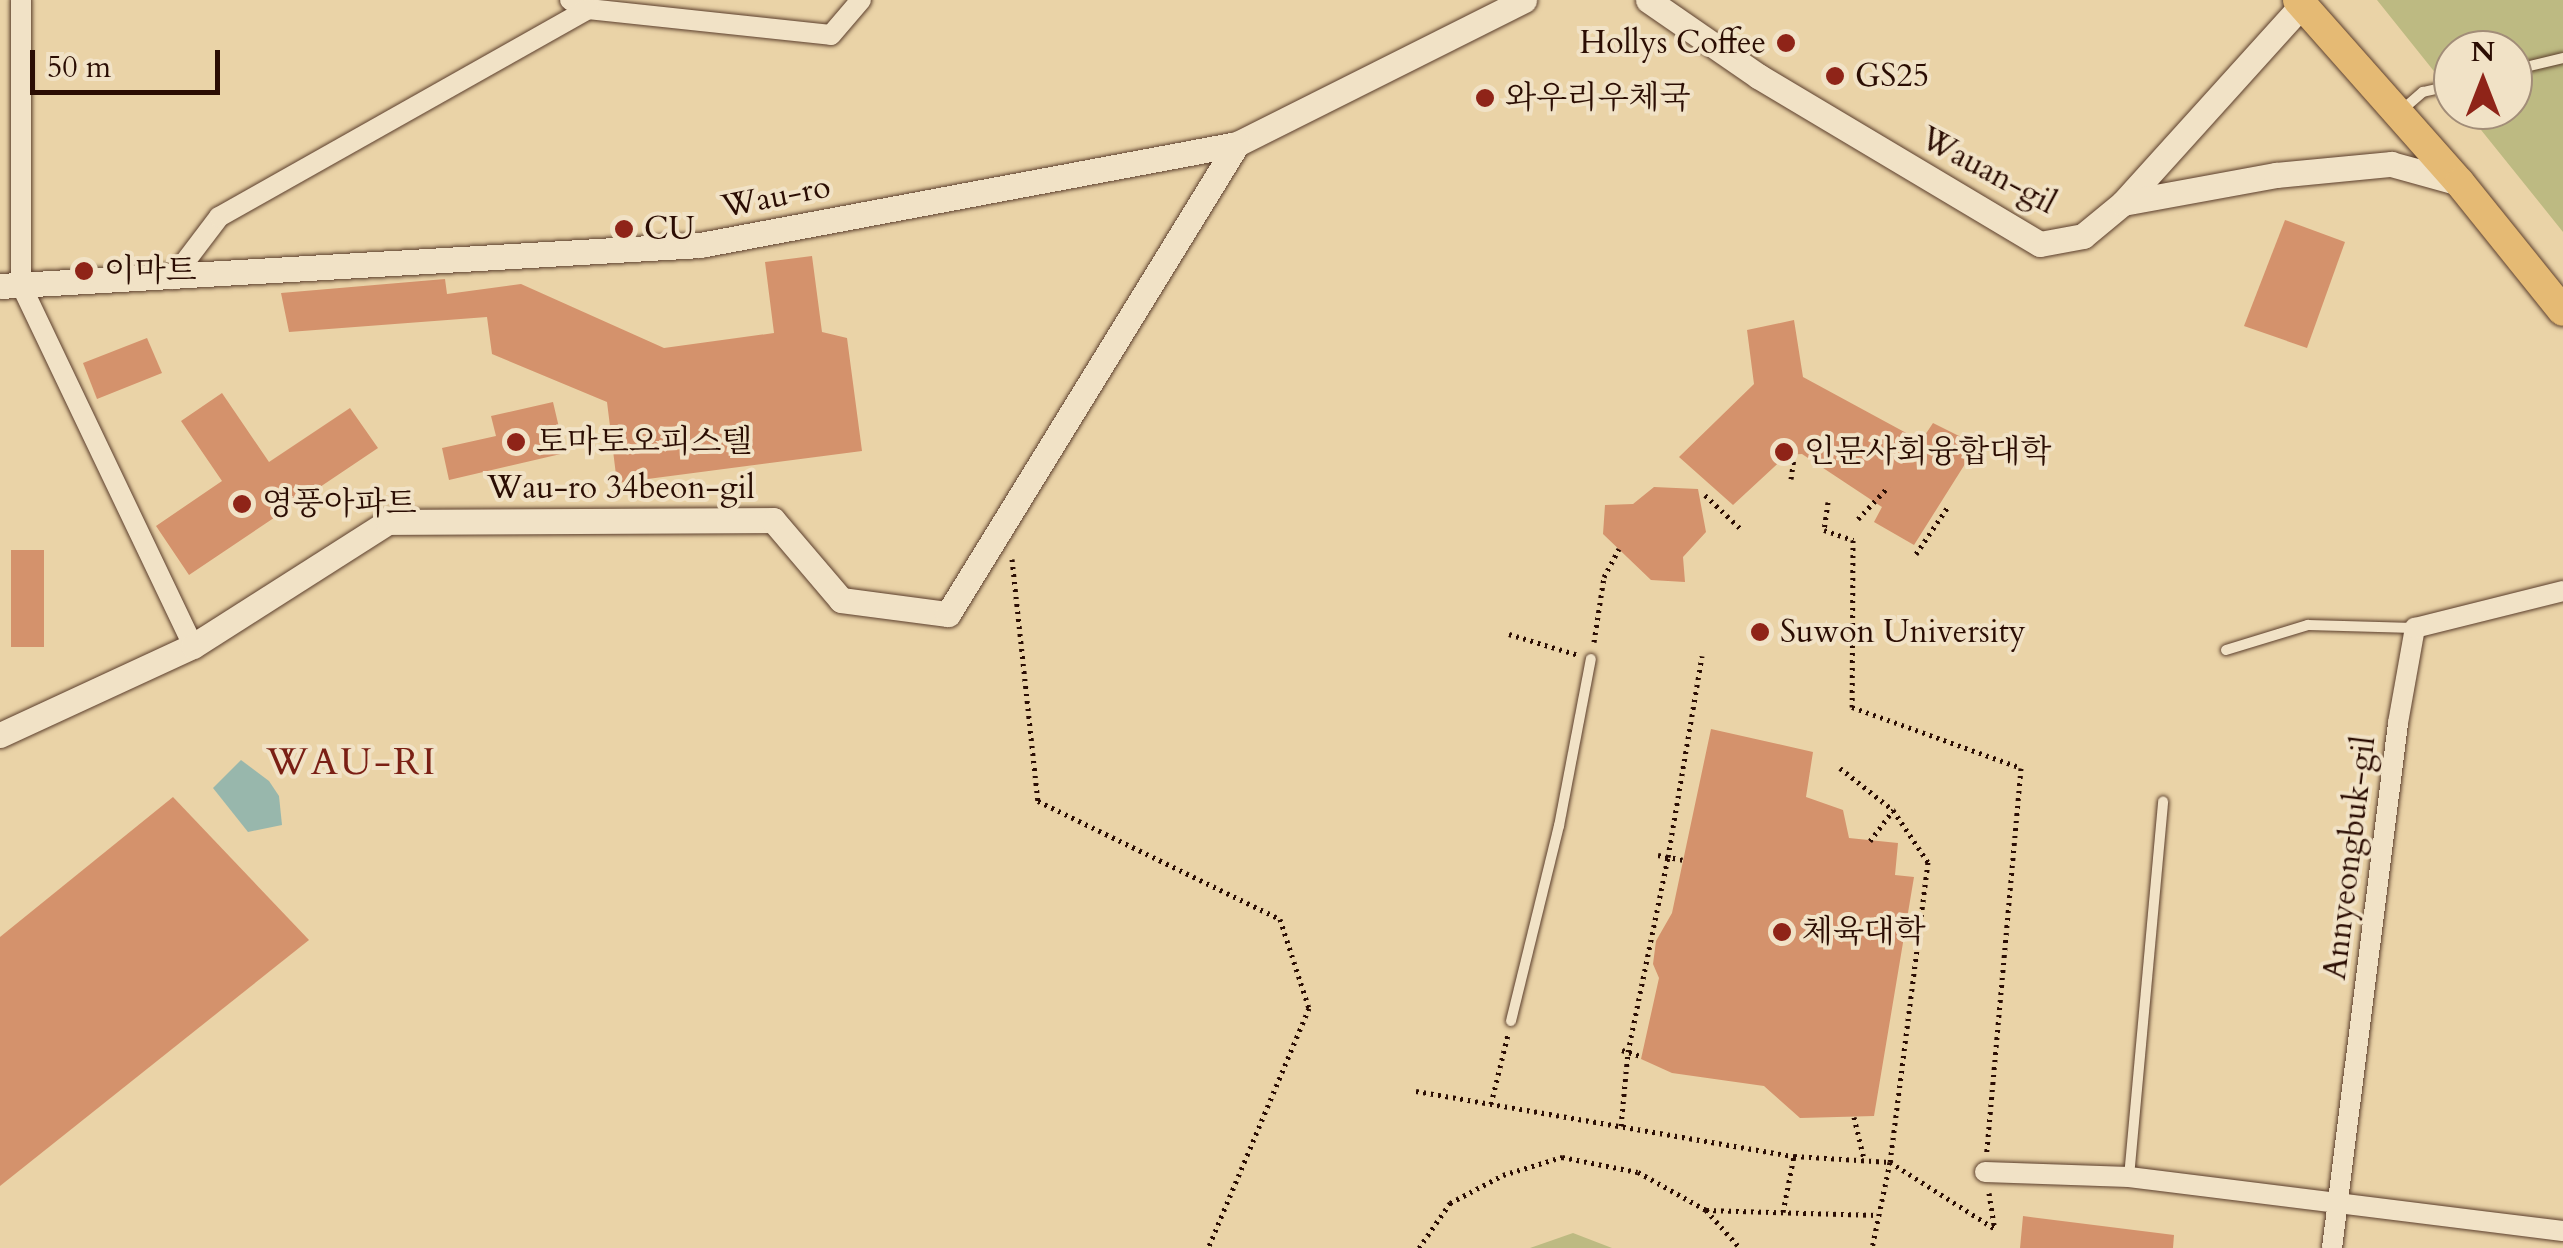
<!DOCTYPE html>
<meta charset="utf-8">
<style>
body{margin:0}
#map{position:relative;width:2563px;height:1248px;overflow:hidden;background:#ead3a7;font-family:Cardo,"Noto Serif KR",serif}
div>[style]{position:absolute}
.green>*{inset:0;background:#bdba82}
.water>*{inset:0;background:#98b7ac}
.building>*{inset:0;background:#d4926c}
.path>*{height:5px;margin-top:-2.5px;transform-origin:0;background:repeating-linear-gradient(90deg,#2b0d03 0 2.5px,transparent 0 7.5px)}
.roads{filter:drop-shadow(0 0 2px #5b3e2c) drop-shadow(0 0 2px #5b3e2c)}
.service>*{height:10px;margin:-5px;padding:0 5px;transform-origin:5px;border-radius:5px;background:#f1e2c6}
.minor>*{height:20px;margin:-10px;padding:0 10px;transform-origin:10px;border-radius:10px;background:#f1e2c6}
.tertiary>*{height:25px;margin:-12.5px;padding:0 12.5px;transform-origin:12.5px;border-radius:12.5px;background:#f1e2c6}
.primary>*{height:30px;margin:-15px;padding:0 15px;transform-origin:15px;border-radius:15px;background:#e5ba74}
.dots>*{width:28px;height:28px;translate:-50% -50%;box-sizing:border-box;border:5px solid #f1e2c6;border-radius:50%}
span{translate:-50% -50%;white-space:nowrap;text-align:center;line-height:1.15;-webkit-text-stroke:8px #f1e2c6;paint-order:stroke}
.poi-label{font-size:32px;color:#2b0d03}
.right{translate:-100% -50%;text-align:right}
.left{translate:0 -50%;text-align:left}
.street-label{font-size:32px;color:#2b0d03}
.quarter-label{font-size:38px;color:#7a1f14;letter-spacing:2.5px}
.north{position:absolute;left:2433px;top:30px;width:100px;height:100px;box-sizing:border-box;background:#f1e2c6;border:2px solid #a28d78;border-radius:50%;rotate:0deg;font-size:28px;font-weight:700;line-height:40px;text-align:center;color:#2b0d03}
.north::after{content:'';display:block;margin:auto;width:35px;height:45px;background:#8f2418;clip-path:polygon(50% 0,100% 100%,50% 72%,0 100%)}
.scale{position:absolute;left:30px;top:50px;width:190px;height:45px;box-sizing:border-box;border:5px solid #2b0d03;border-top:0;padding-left:12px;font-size:30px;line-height:35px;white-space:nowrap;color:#2b0d03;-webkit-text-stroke:8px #f1e2c6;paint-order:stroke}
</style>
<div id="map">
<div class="green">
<i style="clip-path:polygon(2377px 0,2563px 0,2563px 232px,2465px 110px,2513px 110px,2513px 50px,2453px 50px,2453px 95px)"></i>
<i style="clip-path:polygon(1573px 1233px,1612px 1248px,1530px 1248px)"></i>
</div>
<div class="water">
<i style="clip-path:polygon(241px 760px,269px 781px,279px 796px,282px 825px,248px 832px,213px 788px)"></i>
</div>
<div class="building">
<i style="clip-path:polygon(2285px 220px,2345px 242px,2307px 348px,2244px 326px)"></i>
<i style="clip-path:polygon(812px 256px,822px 332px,847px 338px,862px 451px,617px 483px,607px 402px,492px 354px,487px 317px,289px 332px,281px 293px,445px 279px,447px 294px,521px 284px,664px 348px,774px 333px,765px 262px)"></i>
<i style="clip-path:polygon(1794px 320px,1803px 377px,1921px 441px,1933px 423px,1977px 445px,1914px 545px,1874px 522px,1882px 507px,1802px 454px,1787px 455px,1733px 505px,1679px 457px,1754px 384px,1747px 330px)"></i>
<i style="clip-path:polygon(147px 338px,162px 373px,97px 399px,83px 363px)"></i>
<i style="clip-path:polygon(222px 393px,269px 462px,350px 408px,378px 448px,189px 575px,156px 526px,222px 481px,181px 421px)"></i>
<i style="clip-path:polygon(553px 402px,565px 453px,449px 480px,442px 448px,496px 436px,491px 416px)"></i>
<i style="clip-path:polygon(1654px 487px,1698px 489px,1706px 532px,1683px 557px,1685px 582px,1651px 580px,1603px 534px,1605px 505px,1633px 504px)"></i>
<i style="clip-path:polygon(11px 550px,44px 550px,44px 647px,11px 647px)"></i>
<i style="clip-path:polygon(1711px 729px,1813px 752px,1806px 797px,1843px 810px,1849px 838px,1898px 843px,1895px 875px,1914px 877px,1874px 1116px,1800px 1118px,1764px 1086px,1672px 1073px,1641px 1059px,1659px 978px,1653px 964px,1656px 941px,1672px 913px)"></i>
<i style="clip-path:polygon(173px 797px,309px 940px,0 1186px,0 937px)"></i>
<i style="clip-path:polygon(2023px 1216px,2174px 1235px,2173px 1248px,2020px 1248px)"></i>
</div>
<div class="path">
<i style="left:1791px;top:479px;width:22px;rotate:-82deg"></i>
<i style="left:1705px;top:495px;width:51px;rotate:43.4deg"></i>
<i style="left:1828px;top:502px;width:28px;rotate:98deg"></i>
<i style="left:1824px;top:530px;width:31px;rotate:19deg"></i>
<i style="left:1853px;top:540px;width:167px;rotate:90.3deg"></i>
<i style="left:1852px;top:707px;width:180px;rotate:19.8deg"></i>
<i style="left:2021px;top:768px;width:386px;rotate:95.1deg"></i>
<i style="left:1858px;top:519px;width:45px;rotate:-46.8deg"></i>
<i style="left:1916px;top:554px;width:59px;rotate:-56deg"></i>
<i style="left:1012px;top:559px;width:243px;rotate:83.9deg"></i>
<i style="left:1038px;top:801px;width:269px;rotate:26deg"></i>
<i style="left:1280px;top:919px;width:94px;rotate:72deg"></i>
<i style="left:1309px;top:1008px;width:260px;rotate:112.8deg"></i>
<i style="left:1509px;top:634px;width:72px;rotate:16.9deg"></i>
<i style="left:1594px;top:642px;width:66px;rotate:-81.3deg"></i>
<i style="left:1604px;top:577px;width:32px;rotate:-62deg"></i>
<i style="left:1840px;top:768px;width:68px;rotate:38.4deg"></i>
<i style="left:1893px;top:810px;width:63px;rotate:56.1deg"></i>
<i style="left:1928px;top:862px;width:302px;rotate:97.2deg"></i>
<i style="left:1890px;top:1162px;width:88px;rotate:101.8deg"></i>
<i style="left:1870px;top:841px;width:39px;rotate:-53deg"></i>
<i style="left:1658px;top:855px;width:25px;rotate:11deg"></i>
<i style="left:1622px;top:1050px;width:20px;rotate:18deg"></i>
<i style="left:1416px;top:1091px;width:384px;rotate:9.8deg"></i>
<i style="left:1794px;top:1156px;width:96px;rotate:3.6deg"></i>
<i style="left:1890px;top:1162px;width:125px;rotate:32.5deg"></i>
<i style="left:1491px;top:1104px;width:72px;rotate:-76.3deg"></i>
<i style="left:1854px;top:1117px;width:43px;rotate:76.6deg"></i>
<i style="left:1621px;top:1126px;width:74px;rotate:-84.6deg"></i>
<i style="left:1628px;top:1052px;width:199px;rotate:-78.4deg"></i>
<i style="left:1668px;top:857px;width:204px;rotate:-80.4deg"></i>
<i style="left:1989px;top:1193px;width:36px;rotate:81deg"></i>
<i style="left:1706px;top:1210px;width:172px;rotate:1.7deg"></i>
<i style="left:1783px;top:1212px;width:57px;rotate:-78.9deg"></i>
<i style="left:1419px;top:1248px;width:55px;rotate:-55.4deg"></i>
<i style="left:1450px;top:1203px;width:60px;rotate:-27.8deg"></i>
<i style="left:1503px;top:1175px;width:62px;rotate:-17deg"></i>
<i style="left:1562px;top:1157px;width:77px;rotate:11.2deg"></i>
<i style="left:1638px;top:1172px;width:78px;rotate:29.2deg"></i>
<i style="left:1706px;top:1210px;width:51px;rotate:48.2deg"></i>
</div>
<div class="roads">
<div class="service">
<i style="left:2513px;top:70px;width:51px;rotate:-13.5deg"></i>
<i style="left:2402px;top:110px;width:28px;rotate:-41deg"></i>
<i style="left:2423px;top:92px;width:31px;rotate:-13deg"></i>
<i style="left:2226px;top:650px;width:86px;rotate:-17deg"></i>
<i style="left:2308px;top:625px;width:106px;rotate:1.6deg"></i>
<i style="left:1511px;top:1021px;width:201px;rotate:-76.2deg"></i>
<i style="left:1559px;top:826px;width:170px;rotate:-79.2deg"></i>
<i style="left:2129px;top:1177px;width:377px;rotate:-84.8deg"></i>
</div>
<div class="minor">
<i style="left:21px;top:0;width:285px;rotate:90deg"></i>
<i style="left:21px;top:285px;width:400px;rotate:64.5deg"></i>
<i style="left:570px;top:0;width:20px;rotate:27deg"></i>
<i style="left:588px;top:9px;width:244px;rotate:6.1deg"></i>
<i style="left:831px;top:35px;width:46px;rotate:-49.4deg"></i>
<i style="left:172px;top:279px;width:78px;rotate:-52.8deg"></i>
<i style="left:219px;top:217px;width:424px;rotate:-29.4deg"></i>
<i style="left:1985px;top:1172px;width:144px;rotate:2deg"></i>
<i style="left:2129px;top:1177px;width:437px;rotate:7.1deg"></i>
<i style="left:2332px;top:1248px;width:529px;rotate:-82.83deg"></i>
<i style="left:2398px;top:723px;width:97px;rotate:-79.9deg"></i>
<i style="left:2415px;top:628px;width:153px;rotate:-14deg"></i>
</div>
<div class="tertiary">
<i style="left:1648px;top:0;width:134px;rotate:34.6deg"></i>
<i style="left:1758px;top:76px;width:328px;rotate:30.8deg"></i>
<i style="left:2040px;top:244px;width:44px;rotate:-10.5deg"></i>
<i style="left:2083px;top:236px;width:52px;rotate:-39.5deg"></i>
<i style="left:2123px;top:203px;width:267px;rotate:-47.9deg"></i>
<i style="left:2123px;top:203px;width:156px;rotate:-10.4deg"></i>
<i style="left:2276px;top:175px;width:116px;rotate:-5.5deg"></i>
<i style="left:2391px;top:164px;width:72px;rotate:15.4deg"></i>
<i style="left:0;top:286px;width:701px;rotate:-3.35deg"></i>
<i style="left:700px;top:245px;width:546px;rotate:-10.65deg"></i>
<i style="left:1237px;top:144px;width:321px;rotate:-26.6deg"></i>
<i style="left:0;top:735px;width:213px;rotate:-24.8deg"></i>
<i style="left:193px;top:646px;width:231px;rotate:-32.5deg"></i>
<i style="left:388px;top:522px;width:385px;rotate:-0.3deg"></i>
<i style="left:773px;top:520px;width:105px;rotate:49.6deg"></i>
<i style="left:841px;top:600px;width:108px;rotate:7.5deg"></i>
<i style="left:948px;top:614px;width:552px;rotate:-58.41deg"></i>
</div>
<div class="primary">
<i style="left:2298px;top:0;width:244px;rotate:48.5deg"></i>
<i style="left:2460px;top:183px;width:164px;rotate:51.2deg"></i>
</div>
</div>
<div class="dots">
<i style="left:1786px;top:43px;background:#8f2418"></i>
<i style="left:1835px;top:76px;background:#8f2418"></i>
<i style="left:1485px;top:98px;background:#8f2418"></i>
<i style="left:624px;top:229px;background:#8f2418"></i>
<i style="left:84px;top:271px;background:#8f2418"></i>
<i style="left:516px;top:442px;background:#8f2418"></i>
<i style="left:1784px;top:452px;background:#8f2418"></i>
<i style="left:242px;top:504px;background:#8f2418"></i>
<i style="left:1760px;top:632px;background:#8f2418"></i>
<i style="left:1782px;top:932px;background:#8f2418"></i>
</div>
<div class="poi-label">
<span class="right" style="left:1766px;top:43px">Hollys Coffee</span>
<span class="left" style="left:1855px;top:76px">GS25</span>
<span class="left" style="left:1505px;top:98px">와우리우체국</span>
<span class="left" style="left:644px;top:229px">CU</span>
<span class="left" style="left:104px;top:271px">이마트</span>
<span class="left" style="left:536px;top:442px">토마토오피스텔</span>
<span class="left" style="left:1804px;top:452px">인문사회융합대학</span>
<span class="left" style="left:262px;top:504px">영풍아파트</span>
<span class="left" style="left:1780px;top:632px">Suwon University</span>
<span class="left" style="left:1802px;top:932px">체육대학</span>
</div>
<div class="street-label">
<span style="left:1988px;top:171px;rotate:28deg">Wauan-gil</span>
<span style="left:776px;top:197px;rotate:-11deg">Wau-ro</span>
<span style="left:621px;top:488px">Wau-ro 34beon-gil</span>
<span style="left:2350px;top:858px;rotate:-83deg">Annyeongbuk-gil</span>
</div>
<div class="quarter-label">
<span style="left:352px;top:763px">WAU-RI</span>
</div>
<div class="north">N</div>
<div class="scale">50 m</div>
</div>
